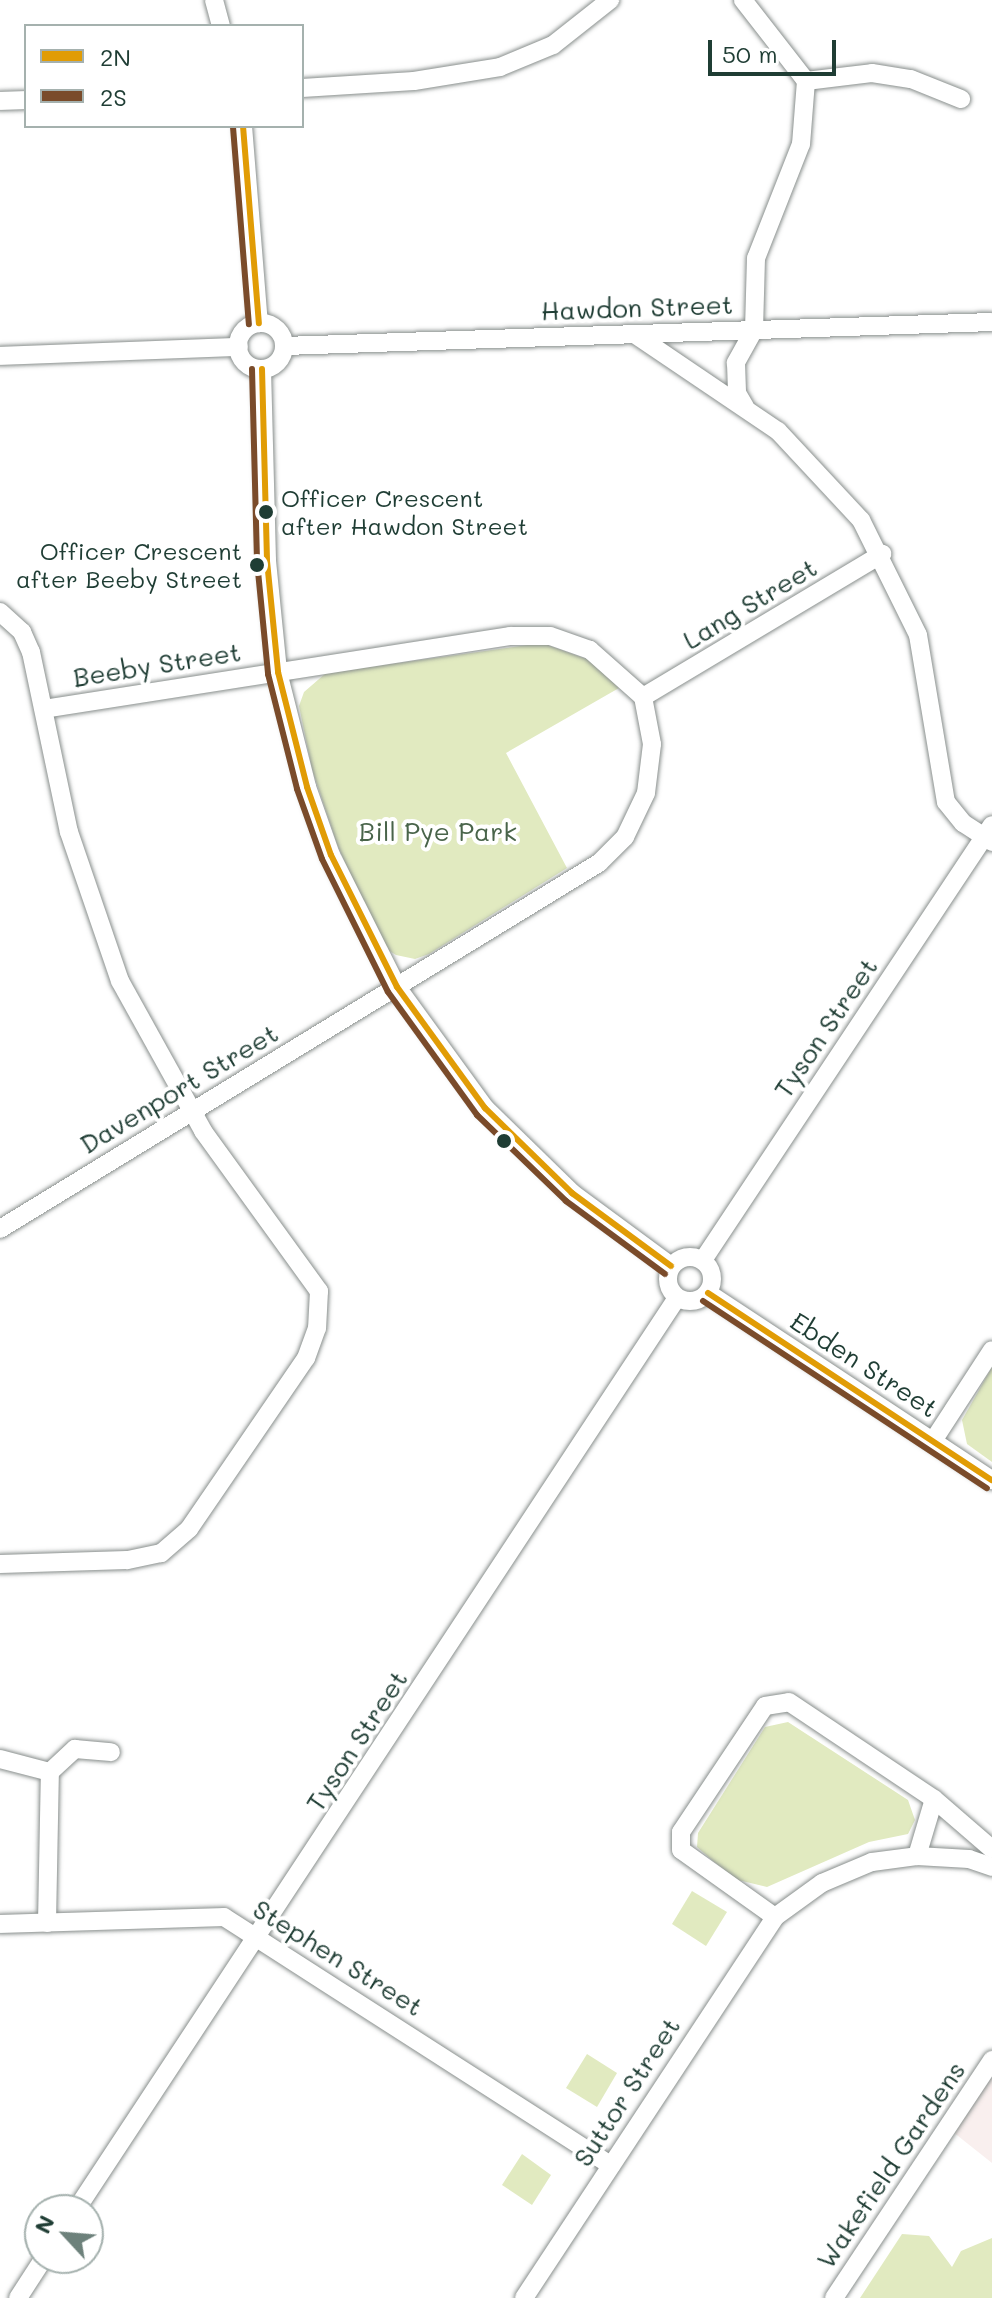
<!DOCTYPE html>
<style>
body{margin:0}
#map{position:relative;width:992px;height:2298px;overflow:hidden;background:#fff;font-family:Mali,sans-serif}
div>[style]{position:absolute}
.built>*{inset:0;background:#f9efee}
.green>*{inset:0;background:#e1eac0}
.roads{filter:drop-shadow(0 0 2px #898f8d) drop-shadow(0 0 2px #898f8d)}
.street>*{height:18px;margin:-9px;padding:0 9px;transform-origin:9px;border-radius:9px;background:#fff}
.street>.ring{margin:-9px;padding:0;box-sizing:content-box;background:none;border:18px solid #fff;border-radius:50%}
.bus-1>*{height:6px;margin:-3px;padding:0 3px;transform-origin:3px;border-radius:3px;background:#e19c05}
.bus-2>*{height:6px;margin:-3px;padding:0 3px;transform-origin:3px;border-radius:3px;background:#7a4b2a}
.dots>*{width:22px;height:22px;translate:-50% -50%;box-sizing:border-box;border:4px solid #fff;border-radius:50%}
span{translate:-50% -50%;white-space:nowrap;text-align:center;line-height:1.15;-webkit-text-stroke:8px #fff;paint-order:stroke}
.bus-label{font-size:24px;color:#1f3d34}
.left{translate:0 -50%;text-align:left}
.right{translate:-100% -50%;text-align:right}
.street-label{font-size:26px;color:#1f3d34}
.park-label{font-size:26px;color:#49644a}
.legend{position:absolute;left:24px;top:24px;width:280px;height:104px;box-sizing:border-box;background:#fff;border:2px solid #a5b1ae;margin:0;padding:10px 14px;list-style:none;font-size:24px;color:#1f3d34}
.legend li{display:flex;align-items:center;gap:16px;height:40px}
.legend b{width:40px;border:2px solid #a5b1ae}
.north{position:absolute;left:24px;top:2194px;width:80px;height:80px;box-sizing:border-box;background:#fff;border:2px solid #a5b1ae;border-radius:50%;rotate:296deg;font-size:22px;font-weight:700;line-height:32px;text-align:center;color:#1f3d34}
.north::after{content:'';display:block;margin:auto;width:28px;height:36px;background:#6d817b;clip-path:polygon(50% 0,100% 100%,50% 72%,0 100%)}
.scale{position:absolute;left:708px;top:40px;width:128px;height:36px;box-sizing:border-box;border:4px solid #1f3d34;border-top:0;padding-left:10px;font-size:24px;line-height:28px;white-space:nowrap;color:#1f3d34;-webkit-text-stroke:6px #fff;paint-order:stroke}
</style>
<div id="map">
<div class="built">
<i style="clip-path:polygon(992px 2065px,992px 2163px,953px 2132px)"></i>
</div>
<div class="green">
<i style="clip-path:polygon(542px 643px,589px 660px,619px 688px,506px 753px,567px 868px,429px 954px,415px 959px,396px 955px,388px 950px,366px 911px,337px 844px,312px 769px,299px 706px,304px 692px,326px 673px)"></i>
<i style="clip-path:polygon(992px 1367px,992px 1462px,967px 1444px,962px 1420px)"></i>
<i style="clip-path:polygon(788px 1722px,908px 1800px,915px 1820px,908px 1834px,869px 1842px,767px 1887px,738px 1880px,713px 1861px,697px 1847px,698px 1833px,765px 1727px)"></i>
<i style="clip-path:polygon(692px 1891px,727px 1912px,706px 1946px,672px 1924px)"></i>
<i style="clip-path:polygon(587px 2054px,617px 2073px,597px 2107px,566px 2088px)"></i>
<i style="clip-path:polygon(522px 2154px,551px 2175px,532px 2205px,502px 2185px)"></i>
<i style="clip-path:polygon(902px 2234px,929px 2236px,952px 2267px,961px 2251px,992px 2238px,992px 2298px,860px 2298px)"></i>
</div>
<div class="roads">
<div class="street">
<i style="left:214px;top:0;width:27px;rotate:75deg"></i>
<i style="left:743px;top:0;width:103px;rotate:52.1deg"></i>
<i style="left:806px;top:81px;width:63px;rotate:94.5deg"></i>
<i style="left:801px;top:144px;width:123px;rotate:111.5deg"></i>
<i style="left:756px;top:258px;width:72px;rotate:91.6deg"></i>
<i style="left:754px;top:330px;width:38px;rotate:119deg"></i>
<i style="left:736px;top:363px;width:30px;rotate:88deg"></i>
<i style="left:737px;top:393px;width:16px;rotate:60deg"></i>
<i style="left:806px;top:81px;width:66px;rotate:-6.9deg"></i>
<i style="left:872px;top:73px;width:39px;rotate:9deg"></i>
<i style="left:911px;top:79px;width:54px;rotate:21.8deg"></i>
<i style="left:302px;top:88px;width:112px;rotate:-3.6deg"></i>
<i style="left:414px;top:81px;width:87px;rotate:-9.2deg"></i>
<i style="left:500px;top:67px;width:57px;rotate:-22.5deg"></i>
<i style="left:553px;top:45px;width:73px;rotate:-38.3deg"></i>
<i style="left:0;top:101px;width:26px;rotate:-2deg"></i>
<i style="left:243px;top:126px;width:198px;rotate:85.4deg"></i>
<i class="ring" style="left:238px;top:323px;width:28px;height:28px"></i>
<i style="left:636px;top:335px;width:171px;rotate:34.1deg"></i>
<i style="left:778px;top:431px;width:122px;rotate:47deg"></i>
<i style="left:861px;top:520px;width:128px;rotate:63.6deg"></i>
<i style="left:918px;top:635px;width:169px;rotate:80.5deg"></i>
<i style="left:946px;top:802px;width:27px;rotate:51deg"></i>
<i style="left:963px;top:823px;width:35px;rotate:33deg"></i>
<i style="left:284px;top:346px;width:708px;rotate:-1.94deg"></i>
<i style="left:0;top:356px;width:239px;rotate:-2.2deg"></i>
<i style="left:262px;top:369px;width:192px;rotate:88.5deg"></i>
<i style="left:267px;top:561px;width:112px;rotate:84.3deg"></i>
<i style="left:278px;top:672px;width:119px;rotate:75.8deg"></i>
<i style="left:307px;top:787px;width:72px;rotate:70.6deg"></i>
<i style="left:331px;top:855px;width:148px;rotate:63.4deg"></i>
<i style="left:397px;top:987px;width:150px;rotate:54deg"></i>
<i style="left:485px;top:1108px;width:122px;rotate:44.3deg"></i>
<i style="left:572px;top:1193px;width:123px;rotate:36.4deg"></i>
<i style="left:0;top:612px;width:30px;rotate:42deg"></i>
<i style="left:22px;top:632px;width:22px;rotate:66deg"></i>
<i style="left:31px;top:652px;width:184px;rotate:78.1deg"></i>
<i style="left:69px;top:832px;width:157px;rotate:71.1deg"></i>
<i style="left:120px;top:981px;width:171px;rotate:61deg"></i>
<i style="left:203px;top:1131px;width:198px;rotate:54.1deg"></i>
<i style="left:319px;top:1291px;width:37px;rotate:93deg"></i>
<i style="left:317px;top:1328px;width:32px;rotate:110deg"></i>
<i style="left:306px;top:1358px;width:207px;rotate:124.4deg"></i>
<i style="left:189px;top:1529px;width:37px;rotate:139deg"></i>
<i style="left:161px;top:1553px;width:35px;rotate:168deg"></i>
<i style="left:127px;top:1560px;width:127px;rotate:178.2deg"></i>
<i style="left:643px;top:697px;width:279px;rotate:-30.9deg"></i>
<i style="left:0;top:1229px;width:702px;rotate:-31.43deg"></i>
<i style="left:599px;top:863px;width:37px;rotate:-45deg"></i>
<i style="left:625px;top:837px;width:49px;rotate:-64.5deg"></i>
<i style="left:646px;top:793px;width:49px;rotate:-83deg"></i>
<i style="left:652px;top:744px;width:48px;rotate:-100.8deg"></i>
<i style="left:643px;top:697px;width:71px;rotate:-138.4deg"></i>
<i style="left:590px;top:650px;width:42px;rotate:-160.7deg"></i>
<i style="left:550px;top:636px;width:40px;rotate:180deg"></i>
<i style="left:510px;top:636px;width:472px;rotate:171.1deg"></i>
<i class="ring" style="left:668px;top:1257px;width:26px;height:26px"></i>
<i style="left:703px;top:1260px;width:522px;rotate:-56.4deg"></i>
<i style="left:708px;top:1293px;width:340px;rotate:33.4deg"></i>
<i style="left:933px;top:1441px;width:108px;rotate:-57deg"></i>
<i style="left:0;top:1759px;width:52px;rotate:14.6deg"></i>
<i style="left:917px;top:1856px;width:59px;rotate:-73.4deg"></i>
<i style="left:775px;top:1917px;width:115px;rotate:-144.5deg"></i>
<i style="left:681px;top:1850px;width:18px;rotate:-90deg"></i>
<i style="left:681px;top:1832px;width:151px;rotate:-56.3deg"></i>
<i style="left:765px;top:1706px;width:24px;rotate:-9deg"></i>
<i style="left:789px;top:1702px;width:174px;rotate:33.8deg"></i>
<i style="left:934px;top:1799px;width:77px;rotate:40.8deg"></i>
<i style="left:47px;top:1923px;width:151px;rotate:-88.9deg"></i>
<i style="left:50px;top:1772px;width:34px;rotate:-43deg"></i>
<i style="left:75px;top:1749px;width:36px;rotate:5deg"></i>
<i style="left:0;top:1924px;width:224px;rotate:-1.8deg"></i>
<i style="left:224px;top:1917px;width:460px;rotate:32.7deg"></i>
<i style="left:76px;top:2210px;width:1092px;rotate:-56.62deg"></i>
<i style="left:18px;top:2298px;width:48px;rotate:-57deg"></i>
<i style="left:524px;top:2298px;width:456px;rotate:-56.6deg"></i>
<i style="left:775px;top:1917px;width:58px;rotate:-35.9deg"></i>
<i style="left:822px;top:1883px;width:54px;rotate:-22.8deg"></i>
<i style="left:872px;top:1862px;width:45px;rotate:-7.6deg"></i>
<i style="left:917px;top:1856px;width:52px;rotate:3.3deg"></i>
<i style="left:969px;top:1859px;width:24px;rotate:19deg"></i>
<i style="left:834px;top:2298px;width:286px;rotate:-56.4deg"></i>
</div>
</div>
<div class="bus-1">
<i style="left:243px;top:126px;width:198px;rotate:85.4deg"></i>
<i style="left:262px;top:369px;width:192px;rotate:88.5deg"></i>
<i style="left:267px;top:561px;width:112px;rotate:84.3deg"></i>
<i style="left:278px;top:672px;width:119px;rotate:75.8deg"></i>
<i style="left:307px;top:787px;width:72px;rotate:70.6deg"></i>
<i style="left:331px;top:855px;width:148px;rotate:63.4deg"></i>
<i style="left:397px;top:987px;width:150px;rotate:54deg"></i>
<i style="left:485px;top:1108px;width:122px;rotate:44.3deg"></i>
<i style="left:572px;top:1193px;width:123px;rotate:36.4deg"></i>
<i style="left:708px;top:1293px;width:340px;rotate:33.4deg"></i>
</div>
<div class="bus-2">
<i style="left:233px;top:127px;width:198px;rotate:85.4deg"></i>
<i style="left:252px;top:369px;width:192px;rotate:88.5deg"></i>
<i style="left:257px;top:561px;width:114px;rotate:84.4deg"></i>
<i style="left:268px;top:674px;width:119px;rotate:75.8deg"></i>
<i style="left:297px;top:789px;width:74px;rotate:70.3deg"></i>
<i style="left:322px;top:859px;width:148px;rotate:63.6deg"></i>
<i style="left:388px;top:992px;width:152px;rotate:54.1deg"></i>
<i style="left:477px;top:1115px;width:124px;rotate:44deg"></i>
<i style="left:566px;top:1201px;width:123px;rotate:36.4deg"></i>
<i style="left:703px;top:1301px;width:340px;rotate:33.4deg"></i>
</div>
<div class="dots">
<i style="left:266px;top:512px;background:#1f3d34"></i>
<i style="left:257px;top:565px;background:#1f3d34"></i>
<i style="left:504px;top:1141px;background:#1f3d34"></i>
</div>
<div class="bus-label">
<span class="left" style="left:281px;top:512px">Officer Crescent<br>after Hawdon Street</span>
<span class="right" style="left:242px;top:565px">Officer Crescent<br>after Beeby Street</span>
</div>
<div class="street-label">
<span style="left:637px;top:308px;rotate:-2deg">Hawdon Street</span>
<span style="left:750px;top:604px;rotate:-31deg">Lang Street</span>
<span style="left:157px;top:665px;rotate:-9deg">Beeby Street</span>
<span style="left:826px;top:1028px;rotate:-56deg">Tyson Street</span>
<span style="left:179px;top:1089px;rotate:-31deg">Davenport Street</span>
<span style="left:864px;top:1365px;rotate:33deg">Ebden Street</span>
<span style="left:357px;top:1741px;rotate:-57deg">Tyson Street</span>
<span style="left:338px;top:1958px;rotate:32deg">Stephen Street</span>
<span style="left:627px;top:2092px;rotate:-57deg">Suttor Street</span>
<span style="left:891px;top:2165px;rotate:-56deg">Wakefield Gardens</span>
</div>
<div class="park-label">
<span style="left:438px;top:832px">Bill Pye Park</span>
</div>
<ul class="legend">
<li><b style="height:10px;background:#e19c05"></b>2N</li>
<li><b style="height:10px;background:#7a4b2a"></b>2S</li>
</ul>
<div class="north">N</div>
<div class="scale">50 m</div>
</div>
